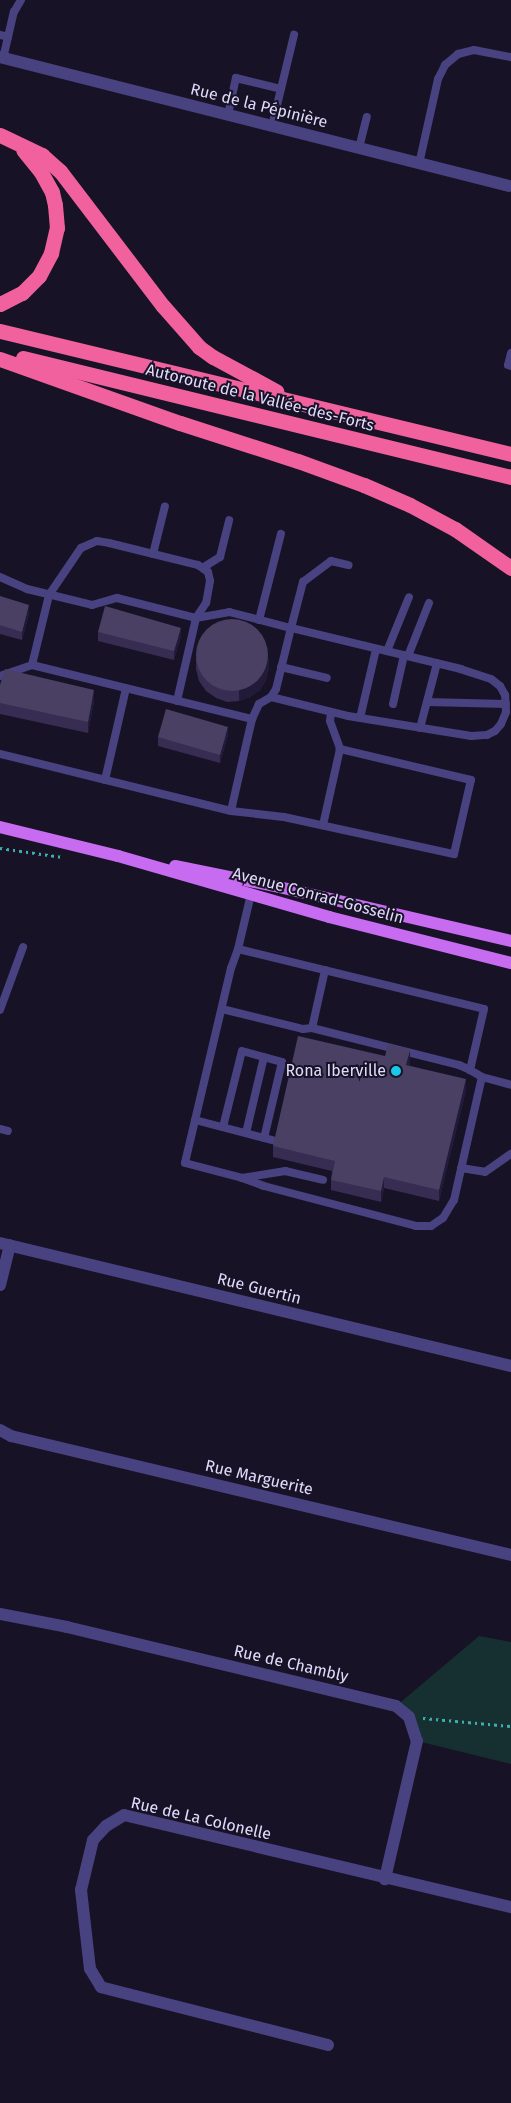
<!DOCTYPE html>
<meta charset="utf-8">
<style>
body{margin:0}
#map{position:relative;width:511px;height:2103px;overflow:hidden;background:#171226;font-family:"Fira Sans",sans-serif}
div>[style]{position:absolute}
.green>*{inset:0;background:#162f30}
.path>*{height:2.5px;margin-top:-1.25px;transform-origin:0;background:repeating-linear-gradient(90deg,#3caeae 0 2.5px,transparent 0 6.5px)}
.service>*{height:8px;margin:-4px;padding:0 4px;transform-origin:4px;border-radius:4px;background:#484280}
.minor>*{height:12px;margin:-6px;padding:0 6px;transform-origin:6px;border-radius:6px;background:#484280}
.primary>*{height:12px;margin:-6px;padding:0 6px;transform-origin:6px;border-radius:6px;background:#c76cf1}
.motorway>*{height:15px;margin:-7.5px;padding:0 7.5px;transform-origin:7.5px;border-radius:7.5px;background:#f0619d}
.wall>*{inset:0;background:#372d52}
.shaded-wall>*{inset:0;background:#221a39}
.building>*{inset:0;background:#494064}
.round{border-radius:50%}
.dots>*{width:14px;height:14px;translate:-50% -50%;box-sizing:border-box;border:2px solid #171226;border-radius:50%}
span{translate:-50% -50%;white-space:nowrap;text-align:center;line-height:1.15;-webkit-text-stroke:4px #171226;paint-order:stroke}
.street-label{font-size:16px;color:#e0dbfb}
.poi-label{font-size:16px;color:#e0dbfb}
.right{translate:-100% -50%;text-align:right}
</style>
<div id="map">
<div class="green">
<i style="clip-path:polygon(479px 1636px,511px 1642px,511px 1764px,417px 1741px,396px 1706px)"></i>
</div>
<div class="path">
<i style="left:0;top:848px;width:63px;rotate:8.3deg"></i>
<i style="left:423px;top:1718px;width:88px;rotate:5.2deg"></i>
</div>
<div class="service">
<i style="left:0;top:35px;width:8px;rotate:14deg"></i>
<i style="left:8px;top:37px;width:22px;rotate:103deg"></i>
<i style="left:8px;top:37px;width:26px;rotate:-77deg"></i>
<i style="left:14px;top:12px;width:14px;rotate:-60deg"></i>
<i style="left:228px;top:115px;width:38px;rotate:-78deg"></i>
<i style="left:236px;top:78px;width:46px;rotate:13.7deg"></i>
<i style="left:272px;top:126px;width:94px;rotate:-76.4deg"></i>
<i style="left:359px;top:148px;width:32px;rotate:-76deg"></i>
<i style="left:419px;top:164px;width:87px;rotate:-77.4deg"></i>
<i style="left:438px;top:79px;width:16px;rotate:-63deg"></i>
<i style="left:445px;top:65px;width:17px;rotate:-40deg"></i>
<i style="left:458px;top:54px;width:16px;rotate:-14deg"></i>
<i style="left:474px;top:50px;width:38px;rotate:11deg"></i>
<i style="left:511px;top:353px;width:12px;rotate:104deg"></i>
<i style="left:508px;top:365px;width:3px;rotate:18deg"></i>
<i style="left:153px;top:554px;width:49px;rotate:-76deg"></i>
<i style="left:204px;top:567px;width:19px;rotate:-32deg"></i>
<i style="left:220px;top:557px;width:38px;rotate:-76deg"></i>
<i style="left:0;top:577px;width:30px;rotate:24deg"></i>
<i style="left:27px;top:589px;width:67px;rotate:13.8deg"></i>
<i style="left:92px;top:605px;width:26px;rotate:-16deg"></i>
<i style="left:117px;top:598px;width:81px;rotate:14.2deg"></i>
<i style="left:196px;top:618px;width:34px;rotate:-10deg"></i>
<i style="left:229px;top:612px;width:64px;rotate:14.5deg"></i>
<i style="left:291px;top:628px;width:63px;rotate:103.8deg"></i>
<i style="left:276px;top:689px;width:9px;rotate:122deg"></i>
<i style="left:271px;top:697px;width:14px;rotate:150deg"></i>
<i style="left:259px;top:704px;width:17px;rotate:115deg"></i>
<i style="left:252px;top:719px;width:94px;rotate:102.9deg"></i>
<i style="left:231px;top:811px;width:238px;rotate:-166.1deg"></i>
<i style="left:259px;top:620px;width:89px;rotate:-75.7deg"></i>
<i style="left:387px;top:651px;width:58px;rotate:-67.8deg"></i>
<i style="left:408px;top:656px;width:57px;rotate:-68.4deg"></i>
<i style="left:32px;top:665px;width:227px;rotate:13.8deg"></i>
<i style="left:281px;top:667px;width:47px;rotate:13.4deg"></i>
<i style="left:0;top:676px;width:34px;rotate:-19deg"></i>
<i style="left:32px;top:665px;width:72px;rotate:-76.3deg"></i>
<i style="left:49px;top:595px;width:57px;rotate:-55.8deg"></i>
<i style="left:81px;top:548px;width:17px;rotate:-24deg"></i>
<i style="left:97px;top:541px;width:12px;rotate:9deg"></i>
<i style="left:109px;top:543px;width:92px;rotate:13.9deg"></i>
<i style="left:198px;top:565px;width:12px;rotate:35deg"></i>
<i style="left:208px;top:572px;width:9px;rotate:77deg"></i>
<i style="left:210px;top:581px;width:22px;rotate:100deg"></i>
<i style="left:206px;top:603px;width:18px;rotate:124deg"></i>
<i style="left:196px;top:618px;width:85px;rotate:102.9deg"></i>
<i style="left:271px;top:697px;width:79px;rotate:13.9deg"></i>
<i style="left:348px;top:716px;width:125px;rotate:9.2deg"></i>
<i style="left:471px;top:736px;width:16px;rotate:-4deg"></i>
<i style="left:487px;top:735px;width:9px;rotate:-27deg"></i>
<i style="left:495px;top:731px;width:9px;rotate:-49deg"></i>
<i style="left:501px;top:724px;width:13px;rotate:-67deg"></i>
<i style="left:506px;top:712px;width:17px;rotate:-93deg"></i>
<i style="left:505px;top:695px;width:10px;rotate:-119deg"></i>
<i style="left:500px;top:686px;width:11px;rotate:-142deg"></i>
<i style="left:491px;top:679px;width:32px;rotate:-162deg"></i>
<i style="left:461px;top:669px;width:175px;rotate:-166.4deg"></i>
<i style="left:291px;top:628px;width:48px;rotate:-75.4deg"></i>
<i style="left:303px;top:582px;width:35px;rotate:-37deg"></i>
<i style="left:331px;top:561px;width:18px;rotate:13deg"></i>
<i style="left:427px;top:702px;width:79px;rotate:1.5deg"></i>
<i style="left:393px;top:704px;width:50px;rotate:-77.3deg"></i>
<i style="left:331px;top:713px;width:8px;rotate:97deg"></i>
<i style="left:330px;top:721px;width:30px;rotate:70deg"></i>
<i style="left:360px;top:718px;width:71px;rotate:-76.9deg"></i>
<i style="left:420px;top:728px;width:67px;rotate:-75.3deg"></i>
<i style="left:105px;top:780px;width:94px;rotate:-77.1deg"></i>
<i style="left:231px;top:811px;width:53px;rotate:6.5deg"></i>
<i style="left:284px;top:817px;width:174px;rotate:12.3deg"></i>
<i style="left:454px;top:854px;width:76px;rotate:-77.1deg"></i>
<i style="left:471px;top:780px;width:135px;rotate:-166.7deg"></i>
<i style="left:340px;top:749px;width:78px;rotate:102.6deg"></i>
<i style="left:251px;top:894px;width:57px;rotate:103.3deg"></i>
<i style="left:238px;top:949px;width:253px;rotate:13.7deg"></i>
<i style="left:484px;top:1009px;width:63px;rotate:102.9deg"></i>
<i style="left:470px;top:1070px;width:14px;rotate:30deg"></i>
<i style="left:482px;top:1077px;width:30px;rotate:15deg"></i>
<i style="left:238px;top:949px;width:20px;rotate:110deg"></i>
<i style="left:231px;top:968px;width:200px;rotate:103.3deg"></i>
<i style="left:185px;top:1163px;width:59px;rotate:14.7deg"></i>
<i style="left:242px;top:1178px;width:23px;rotate:20deg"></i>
<i style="left:264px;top:1186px;width:157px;rotate:14.7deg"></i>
<i style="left:416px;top:1226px;width:15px"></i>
<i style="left:431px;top:1226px;width:14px;rotate:-34deg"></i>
<i style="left:443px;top:1218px;width:21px;rotate:-59deg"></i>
<i style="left:454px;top:1200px;width:126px;rotate:-77.2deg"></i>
<i style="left:325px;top:970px;width:59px;rotate:102.6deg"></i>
<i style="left:312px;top:1028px;width:152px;rotate:14.1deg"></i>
<i style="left:459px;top:1065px;width:12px;rotate:24deg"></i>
<i style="left:222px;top:1009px;width:83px;rotate:13.9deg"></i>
<i style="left:303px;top:1029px;width:9px;rotate:-6deg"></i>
<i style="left:0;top:1010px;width:67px;rotate:-69.9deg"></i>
<i style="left:195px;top:1120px;width:80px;rotate:14.6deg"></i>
<i style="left:223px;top:1127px;width:78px;rotate:-76deg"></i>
<i style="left:242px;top:1051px;width:41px;rotate:15.4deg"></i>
<i style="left:282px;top:1062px;width:78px;rotate:103.3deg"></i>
<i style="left:0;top:1129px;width:8px;rotate:14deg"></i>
<i style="left:246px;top:1133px;width:78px;rotate:-76.7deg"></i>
<i style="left:461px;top:1168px;width:24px;rotate:9deg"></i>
<i style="left:485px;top:1172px;width:32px;rotate:-35deg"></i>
<i style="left:242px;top:1178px;width:44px;rotate:-9.2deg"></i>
<i style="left:285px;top:1171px;width:39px;rotate:13deg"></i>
</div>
<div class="minor">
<i style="left:0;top:57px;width:525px;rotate:14.22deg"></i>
<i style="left:0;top:1243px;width:526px;rotate:13.53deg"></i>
<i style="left:0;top:1285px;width:41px;rotate:-76deg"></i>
<i style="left:0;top:1430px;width:13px;rotate:29deg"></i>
<i style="left:11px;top:1436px;width:514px;rotate:13.39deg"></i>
<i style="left:0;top:1614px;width:68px;rotate:11deg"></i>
<i style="left:67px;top:1627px;width:338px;rotate:13.5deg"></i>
<i style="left:396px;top:1706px;width:17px;rotate:40deg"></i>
<i style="left:409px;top:1717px;width:25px;rotate:72deg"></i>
<i style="left:417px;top:1741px;width:142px;rotate:103.1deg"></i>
<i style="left:328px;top:2045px;width:234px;rotate:-165.7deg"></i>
<i style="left:101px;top:1987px;width:21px;rotate:-121deg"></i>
<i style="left:90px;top:1969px;width:80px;rotate:-96.5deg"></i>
<i style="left:81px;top:1890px;width:51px;rotate:-76.5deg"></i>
<i style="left:93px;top:1840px;width:19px;rotate:-47deg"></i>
<i style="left:106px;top:1826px;width:21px;rotate:-31deg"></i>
<i style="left:124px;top:1815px;width:398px;rotate:13.4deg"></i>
</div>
<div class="primary">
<i style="left:0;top:827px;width:122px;rotate:13.8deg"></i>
<i style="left:118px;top:856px;width:220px;rotate:16.1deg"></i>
<i style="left:329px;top:917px;width:188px;rotate:14.2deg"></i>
<i style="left:175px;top:866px;width:106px;rotate:11.4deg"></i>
<i style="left:279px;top:887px;width:238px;rotate:13.1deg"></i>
</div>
<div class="motorway">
<i style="left:0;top:135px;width:47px;rotate:25.5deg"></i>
<i style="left:42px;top:155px;width:24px;rotate:42deg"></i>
<i style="left:60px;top:171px;width:170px;rotate:52.7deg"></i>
<i style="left:163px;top:306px;width:55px;rotate:48.7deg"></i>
<i style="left:199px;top:347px;width:17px;rotate:36deg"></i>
<i style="left:213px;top:357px;width:72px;rotate:28.4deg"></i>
<i style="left:0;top:304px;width:25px;rotate:-27deg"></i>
<i style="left:22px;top:293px;width:24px;rotate:-45deg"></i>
<i style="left:39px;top:276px;width:26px;rotate:-62deg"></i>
<i style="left:51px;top:253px;width:26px;rotate:-77deg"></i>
<i style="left:57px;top:228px;width:23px;rotate:-95deg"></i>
<i style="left:55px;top:205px;width:13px;rotate:-103deg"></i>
<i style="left:52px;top:192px;width:23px;rotate:-119deg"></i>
<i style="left:41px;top:172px;width:28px;rotate:-129deg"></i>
<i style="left:0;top:331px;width:526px;rotate:13.53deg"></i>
<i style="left:23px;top:358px;width:502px;rotate:13.7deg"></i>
<i style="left:0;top:359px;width:191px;rotate:19.6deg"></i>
<i style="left:180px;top:423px;width:124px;rotate:17.9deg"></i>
<i style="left:298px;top:461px;width:70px;rotate:20deg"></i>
<i style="left:364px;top:485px;width:50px;rotate:23.5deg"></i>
<i style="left:410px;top:505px;width:51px;rotate:28.1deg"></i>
<i style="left:455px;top:529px;width:68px;rotate:34.9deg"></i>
</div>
<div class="wall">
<i style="clip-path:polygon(0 596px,29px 614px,22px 640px,0 634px)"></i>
<i style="clip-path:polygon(98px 632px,181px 636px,174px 660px,98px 641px)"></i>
<i style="clip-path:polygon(196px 658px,269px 668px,266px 680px,260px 690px,250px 697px,239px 701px,227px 702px,216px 698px,206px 691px,199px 681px,196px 669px)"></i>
<i style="clip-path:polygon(0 685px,94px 701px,88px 733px,0 714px)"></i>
<i style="clip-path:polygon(228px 735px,220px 763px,158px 746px,158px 737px)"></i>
<i style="clip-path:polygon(385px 1056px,410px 1060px,409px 1066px,466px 1090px,439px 1201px,384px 1188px,381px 1202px,331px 1190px,331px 1180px,332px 1171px,273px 1157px,273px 1146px)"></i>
</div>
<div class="shaded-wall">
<i style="clip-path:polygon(29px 605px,29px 614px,22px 640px,22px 632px)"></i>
<i style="clip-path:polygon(181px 628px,181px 636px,174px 660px,174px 651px)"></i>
<i style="clip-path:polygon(269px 657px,269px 668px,266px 680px,260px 690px,250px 697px,239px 701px,239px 691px)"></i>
<i style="clip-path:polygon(94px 690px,94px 701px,88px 733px,88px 722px)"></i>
<i style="clip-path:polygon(228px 727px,228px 735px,220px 763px,220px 755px)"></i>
<i style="clip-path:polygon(410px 1050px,410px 1060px,406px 1076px,406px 1065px)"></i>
<i style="clip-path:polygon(466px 1079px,466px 1090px,439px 1201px,439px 1190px)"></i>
<i style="clip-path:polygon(384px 1177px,384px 1188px,381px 1202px,381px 1191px)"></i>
</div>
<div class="building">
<i style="clip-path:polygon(0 596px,29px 605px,22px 632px,0 625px)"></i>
<i style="clip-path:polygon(105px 606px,181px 628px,174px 651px,98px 632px)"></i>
<i class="round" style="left:196px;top:619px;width:72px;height:72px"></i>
<i style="clip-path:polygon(5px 669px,94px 690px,88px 722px,0 703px,0 685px)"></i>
<i style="clip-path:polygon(166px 709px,228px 727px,220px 755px,158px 737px)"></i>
<i style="clip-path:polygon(298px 1036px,385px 1056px,388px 1044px,410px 1050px,406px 1065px,466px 1079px,439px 1190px,384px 1177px,381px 1191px,331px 1180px,335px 1161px,273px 1146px)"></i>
</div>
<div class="dots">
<i style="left:396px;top:1071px;background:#19c7e9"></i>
</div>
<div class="street-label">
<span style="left:259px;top:106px;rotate:14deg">Rue de la Pépinière</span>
<span style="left:260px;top:398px;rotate:14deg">Autoroute de la Vallée-des-Forts</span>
<span style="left:318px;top:896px;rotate:15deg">Avenue Conrad-Gosselin</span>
<span style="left:259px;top:1289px;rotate:14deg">Rue Guertin</span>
<span style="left:259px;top:1478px;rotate:13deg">Rue Marguerite</span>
<span style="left:291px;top:1664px;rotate:13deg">Rue de Chambly</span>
<span style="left:201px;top:1819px;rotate:13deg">Rue de La Colonelle</span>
</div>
<div class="poi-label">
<span class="right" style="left:386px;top:1071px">Rona Iberville</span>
</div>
</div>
